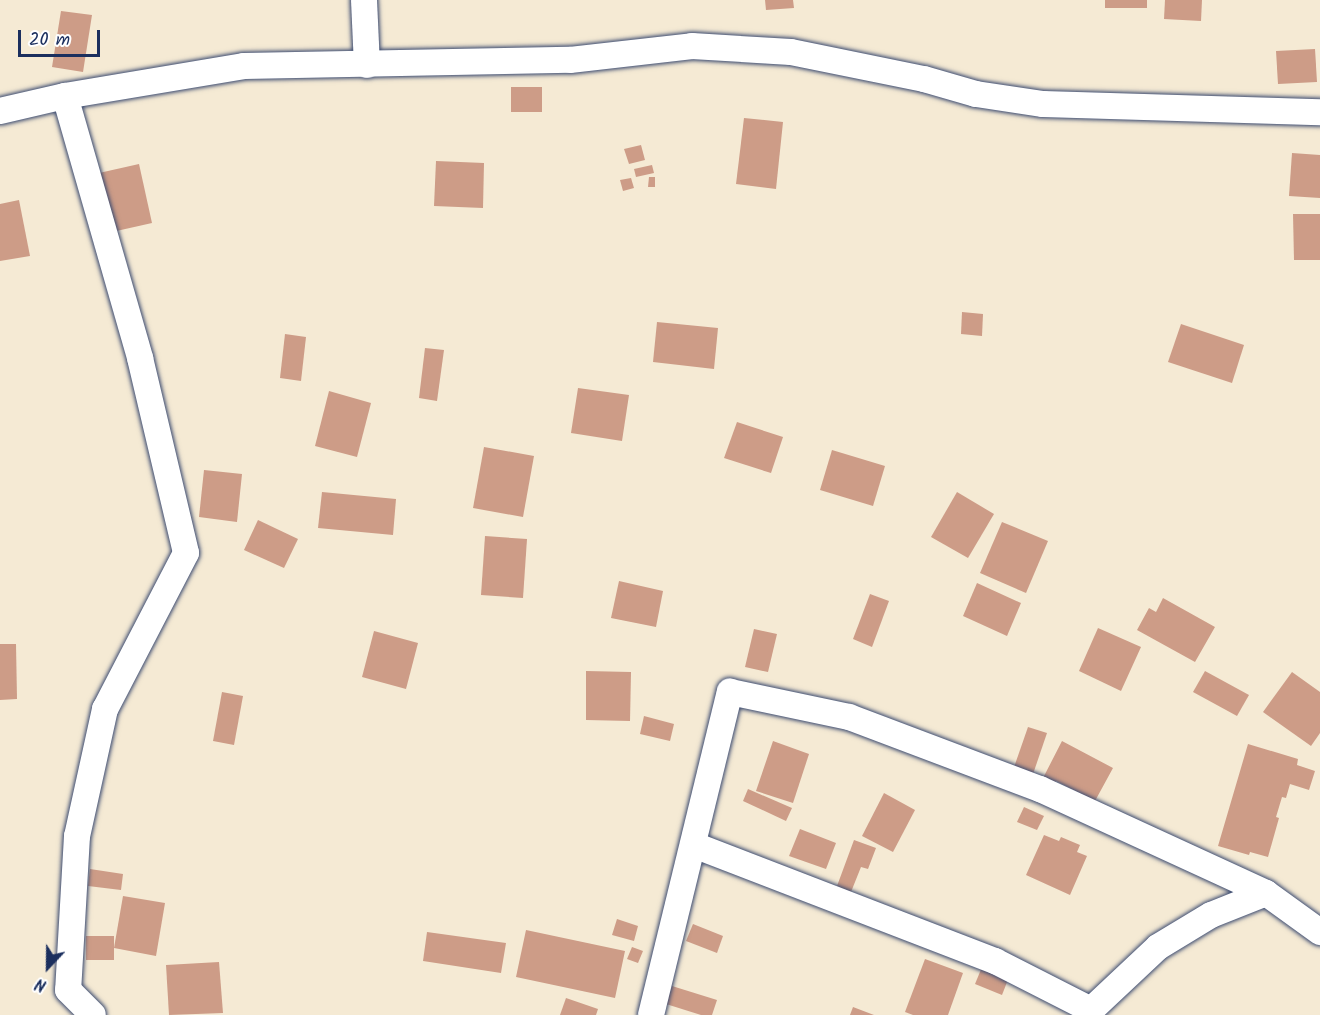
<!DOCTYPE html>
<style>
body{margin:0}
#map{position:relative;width:1320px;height:1015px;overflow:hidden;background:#f5ead4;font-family:Kalam,sans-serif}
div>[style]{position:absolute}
.building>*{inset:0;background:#cd9c87}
.roads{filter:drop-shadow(0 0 2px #3c4b70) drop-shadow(0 0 2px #3c4b70)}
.street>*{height:26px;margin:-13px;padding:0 13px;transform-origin:13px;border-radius:13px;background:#fff}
span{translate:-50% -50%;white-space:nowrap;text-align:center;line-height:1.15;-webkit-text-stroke:4.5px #fff;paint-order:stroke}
.north{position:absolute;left:18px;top:937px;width:60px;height:60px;-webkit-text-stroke:4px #fff;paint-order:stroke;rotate:202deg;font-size:16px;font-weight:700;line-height:24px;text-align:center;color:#1b2f5e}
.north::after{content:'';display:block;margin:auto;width:21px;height:27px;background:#1b2f5e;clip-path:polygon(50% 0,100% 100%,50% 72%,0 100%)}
.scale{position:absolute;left:18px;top:30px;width:82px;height:27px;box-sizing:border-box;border:3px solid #1b2f5e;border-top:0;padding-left:8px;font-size:18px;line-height:21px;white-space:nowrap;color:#1b2f5e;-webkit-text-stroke:4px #fff;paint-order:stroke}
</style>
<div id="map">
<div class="building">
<i style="clip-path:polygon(765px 0,793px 0,794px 8px,766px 10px)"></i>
<i style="clip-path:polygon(1105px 0,1147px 0,1147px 8px,1105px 8px)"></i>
<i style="clip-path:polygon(1165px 0,1202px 0,1201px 21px,1164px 19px)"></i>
<i style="clip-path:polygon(61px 11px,92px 15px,83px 72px,52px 67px)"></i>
<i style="clip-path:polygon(1315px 49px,1317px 82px,1278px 84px,1276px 51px)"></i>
<i style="clip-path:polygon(511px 87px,542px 87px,542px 112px,511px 112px)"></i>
<i style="clip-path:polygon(744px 118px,783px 122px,776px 189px,736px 184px)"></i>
<i style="clip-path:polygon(641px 145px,645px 160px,629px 164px,624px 149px)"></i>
<i style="clip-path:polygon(1292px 153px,1320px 155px,1320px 198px,1289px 196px)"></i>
<i style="clip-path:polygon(436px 161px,484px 163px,483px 208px,434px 206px)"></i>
<i style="clip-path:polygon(139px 164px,152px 223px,112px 232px,99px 173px)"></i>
<i style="clip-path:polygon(652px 165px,654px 173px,636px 177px,634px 169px)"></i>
<i style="clip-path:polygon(649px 177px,655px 177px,655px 187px,648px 187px)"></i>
<i style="clip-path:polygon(631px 178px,634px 188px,623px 191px,620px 180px)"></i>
<i style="clip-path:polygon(19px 200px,30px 256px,0 261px,0 204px)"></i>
<i style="clip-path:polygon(1293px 214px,1320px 214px,1320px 260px,1294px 260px)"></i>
<i style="clip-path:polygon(962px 312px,983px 314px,982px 336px,961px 334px)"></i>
<i style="clip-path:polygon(657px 322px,718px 328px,714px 369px,653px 362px)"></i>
<i style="clip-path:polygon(1181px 324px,1244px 345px,1232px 383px,1168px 362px)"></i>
<i style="clip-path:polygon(285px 334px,306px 337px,301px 381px,280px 378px)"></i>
<i style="clip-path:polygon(425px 348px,444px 350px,437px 401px,419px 398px)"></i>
<i style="clip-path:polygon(578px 388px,629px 395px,622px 441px,571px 433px)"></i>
<i style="clip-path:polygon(329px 391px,371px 403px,357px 457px,315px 446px)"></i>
<i style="clip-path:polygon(737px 422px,783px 437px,771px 473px,724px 458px)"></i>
<i style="clip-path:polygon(484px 447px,534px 456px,523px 517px,473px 508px)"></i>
<i style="clip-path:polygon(832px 450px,885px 466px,873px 506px,820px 490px)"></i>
<i style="clip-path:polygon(204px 470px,242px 474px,237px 522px,199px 517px)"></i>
<i style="clip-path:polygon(322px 492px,396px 499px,393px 535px,318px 528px)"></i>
<i style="clip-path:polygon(957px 492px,994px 514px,968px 558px,931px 537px)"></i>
<i style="clip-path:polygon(258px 520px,298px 539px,284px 568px,244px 550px)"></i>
<i style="clip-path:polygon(1002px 522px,1048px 541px,1026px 593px,980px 573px)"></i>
<i style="clip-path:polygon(485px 536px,527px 539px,523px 598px,481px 595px)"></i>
<i style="clip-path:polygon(619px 581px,663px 591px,656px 627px,611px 618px)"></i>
<i style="clip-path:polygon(977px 583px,1021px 603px,1007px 636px,963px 616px)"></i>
<i style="clip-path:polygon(870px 594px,889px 601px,872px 647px,853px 639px)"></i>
<i style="clip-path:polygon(1163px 598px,1215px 627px,1195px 662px,1137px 630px,1149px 608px,1156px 612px)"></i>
<i style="clip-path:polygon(1098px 628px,1141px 647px,1121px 691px,1079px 671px)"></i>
<i style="clip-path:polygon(754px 629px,777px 634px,768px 672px,745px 667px)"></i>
<i style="clip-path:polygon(374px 631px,418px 643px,406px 689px,362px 677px)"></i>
<i style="clip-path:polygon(0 644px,16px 644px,17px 699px,0 700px)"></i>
<i style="clip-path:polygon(586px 671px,631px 672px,630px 721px,586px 720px)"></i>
<i style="clip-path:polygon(1205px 671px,1249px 695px,1237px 716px,1193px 692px)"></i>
<i style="clip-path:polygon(1292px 672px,1320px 692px,1320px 733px,1311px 746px,1263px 712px)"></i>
<i style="clip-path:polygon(222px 692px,243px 696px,234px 745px,213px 741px)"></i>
<i style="clip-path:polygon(644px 716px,674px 724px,670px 741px,640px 734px)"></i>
<i style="clip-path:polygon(1028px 727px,1047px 733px,1031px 780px,1012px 773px)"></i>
<i style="clip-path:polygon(773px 741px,809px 754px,793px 803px,756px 791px)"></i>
<i style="clip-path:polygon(1062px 741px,1113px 768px,1095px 801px,1056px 781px,1053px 786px,1042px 780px)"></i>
<i style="clip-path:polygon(1248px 744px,1298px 759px,1297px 765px,1315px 771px,1309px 790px,1290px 784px,1286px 798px,1282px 797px,1276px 817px,1279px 818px,1268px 857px,1250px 852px,1249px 855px,1218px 846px)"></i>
<i style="clip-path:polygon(748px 789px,792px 808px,786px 821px,743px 801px)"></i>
<i style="clip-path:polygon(884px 793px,915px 810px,893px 852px,862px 836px)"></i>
<i style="clip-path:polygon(1024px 807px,1044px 816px,1037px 830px,1017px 822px)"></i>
<i style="clip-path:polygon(800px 829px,836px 843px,826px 869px,789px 856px)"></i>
<i style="clip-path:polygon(1044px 835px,1059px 841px,1061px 837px,1080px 845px,1077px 852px,1087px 856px,1070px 895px,1026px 875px)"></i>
<i style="clip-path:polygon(854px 840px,876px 848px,868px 869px,861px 867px,851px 892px,837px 886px)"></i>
<i style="clip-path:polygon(90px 869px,123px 874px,121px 890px,88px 886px)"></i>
<i style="clip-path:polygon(123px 896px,165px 903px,156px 956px,114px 948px)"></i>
<i style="clip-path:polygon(617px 919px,638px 926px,634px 941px,612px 935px)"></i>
<i style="clip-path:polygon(693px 924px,723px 936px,717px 953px,686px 941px)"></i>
<i style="clip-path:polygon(526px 930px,625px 951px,615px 998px,516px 977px)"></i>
<i style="clip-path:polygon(427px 932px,506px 943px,501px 973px,423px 961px)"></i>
<i style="clip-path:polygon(86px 936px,114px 936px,114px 960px,86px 960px)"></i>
<i style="clip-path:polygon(632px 947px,643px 951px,638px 963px,627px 959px)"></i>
<i style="clip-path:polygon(925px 959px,963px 973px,948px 1015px,913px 1015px,905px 1012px)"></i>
<i style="clip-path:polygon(219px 962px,223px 1013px,169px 1015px,166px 965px)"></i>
<i style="clip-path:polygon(982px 967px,1009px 977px,1002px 995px,975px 984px)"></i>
<i style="clip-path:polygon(672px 986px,717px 1000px,712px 1015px,701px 1015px,666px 1004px)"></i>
<i style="clip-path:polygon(566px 998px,598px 1009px,596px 1015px,560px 1015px)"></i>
<i style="clip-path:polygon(853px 1007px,874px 1015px,850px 1015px)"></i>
</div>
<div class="roads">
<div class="street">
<i style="left:364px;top:0;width:65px;rotate:87.4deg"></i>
<i style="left:65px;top:96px;width:273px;rotate:74deg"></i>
<i style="left:140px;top:358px;width:200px;rotate:76.7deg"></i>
<i style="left:186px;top:553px;width:176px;rotate:117.4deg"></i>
<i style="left:105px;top:709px;width:130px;rotate:102.4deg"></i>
<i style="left:77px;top:836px;width:154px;rotate:93.3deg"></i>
<i style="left:68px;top:990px;width:35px;rotate:45deg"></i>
<i style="left:0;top:111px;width:67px;rotate:-13deg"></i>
<i style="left:65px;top:96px;width:181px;rotate:-9.5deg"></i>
<i style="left:244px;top:66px;width:326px;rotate:-1.1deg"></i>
<i style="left:570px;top:60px;width:123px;rotate:-6.5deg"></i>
<i style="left:692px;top:46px;width:99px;rotate:3.5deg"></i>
<i style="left:791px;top:52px;width:136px;rotate:11.5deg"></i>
<i style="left:924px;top:79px;width:54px;rotate:16.1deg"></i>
<i style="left:976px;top:94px;width:68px;rotate:8.5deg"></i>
<i style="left:1043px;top:104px;width:277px;rotate:1.7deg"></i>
<i style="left:694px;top:845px;width:323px;rotate:21.1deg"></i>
<i style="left:995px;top:961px;width:108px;rotate:27deg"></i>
<i style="left:651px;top:1015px;width:333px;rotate:-76.3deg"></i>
<i style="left:730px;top:692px;width:122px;rotate:11.9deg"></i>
<i style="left:849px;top:717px;width:204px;rotate:20.7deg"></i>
<i style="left:1040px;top:789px;width:249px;rotate:24.7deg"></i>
<i style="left:1089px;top:1015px;width:5px;rotate:-68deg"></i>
<i style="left:1091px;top:1010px;width:92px;rotate:-43.2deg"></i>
<i style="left:1158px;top:947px;width:62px;rotate:-31.1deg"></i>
<i style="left:1211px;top:915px;width:59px;rotate:-21.8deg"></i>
<i style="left:1266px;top:893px;width:67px;rotate:35.8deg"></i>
</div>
</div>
<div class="north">N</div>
<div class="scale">20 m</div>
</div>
